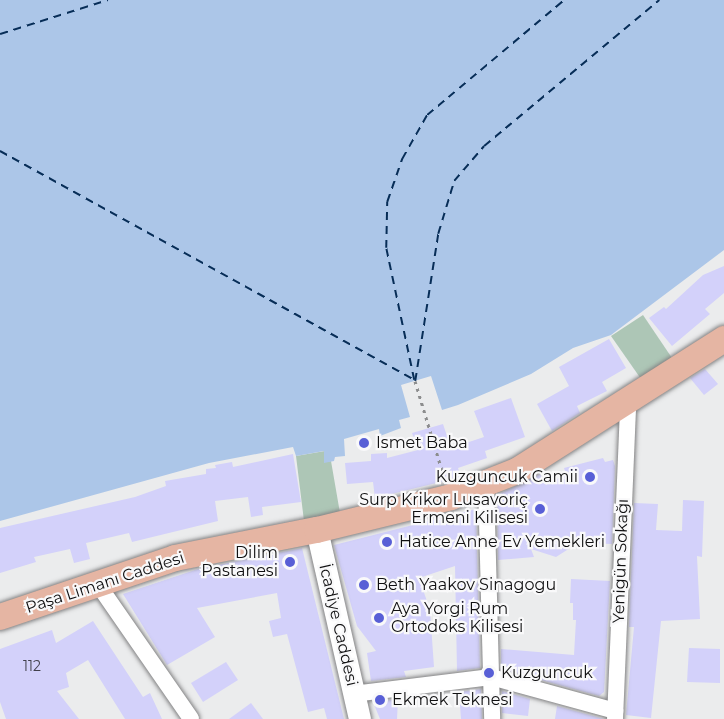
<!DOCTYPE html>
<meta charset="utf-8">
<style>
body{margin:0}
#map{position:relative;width:724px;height:719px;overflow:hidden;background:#ebeced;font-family:Montserrat,sans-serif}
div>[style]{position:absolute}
.green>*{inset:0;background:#adc6b6}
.water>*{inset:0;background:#acc6e8}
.ferry>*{height:1.5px;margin-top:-0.75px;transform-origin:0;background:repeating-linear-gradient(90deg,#072d57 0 8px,transparent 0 14px)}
.building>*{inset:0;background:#d3d1fa}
.path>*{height:3px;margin-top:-1.5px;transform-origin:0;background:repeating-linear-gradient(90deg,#8c8d8e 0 3px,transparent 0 7.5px)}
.roads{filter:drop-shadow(0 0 2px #838384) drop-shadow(0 0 2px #838384)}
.street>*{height:16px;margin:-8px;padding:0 8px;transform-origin:8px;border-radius:8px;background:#fff}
.secondary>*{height:22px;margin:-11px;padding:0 11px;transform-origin:11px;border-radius:11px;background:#fff}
.primary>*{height:26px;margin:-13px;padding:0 13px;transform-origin:13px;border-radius:13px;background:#e5b5a3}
.dots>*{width:16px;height:16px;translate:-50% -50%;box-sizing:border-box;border:3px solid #f9f9fa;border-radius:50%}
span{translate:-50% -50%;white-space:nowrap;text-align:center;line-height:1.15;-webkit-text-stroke:4.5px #f9f9fa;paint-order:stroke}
.number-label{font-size:14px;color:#41404b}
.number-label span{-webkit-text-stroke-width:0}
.poi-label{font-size:16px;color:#101011}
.left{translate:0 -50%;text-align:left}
.right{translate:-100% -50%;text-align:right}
.street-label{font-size:16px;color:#101011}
</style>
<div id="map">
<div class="green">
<i style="clip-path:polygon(643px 315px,672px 358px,641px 379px,611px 336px)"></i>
<i style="clip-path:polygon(325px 451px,325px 462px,331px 461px,340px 513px,304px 521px,296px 456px)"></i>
</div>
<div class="water">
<i style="clip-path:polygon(0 0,724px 0,724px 250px,611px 335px,573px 348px,531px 374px,458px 405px,442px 410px,431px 376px,401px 385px,410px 417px,399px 420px,401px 428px,380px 436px,379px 429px,344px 439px,345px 456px,335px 457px,334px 461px,324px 463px,324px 451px,296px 456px,293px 447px,209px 463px,0 521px)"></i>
</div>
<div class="ferry">
<i style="left:0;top:34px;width:113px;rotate:-17.5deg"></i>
<i style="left:0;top:151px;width:473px;rotate:28.9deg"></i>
<i style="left:414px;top:380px;width:135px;rotate:-102deg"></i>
<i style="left:386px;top:248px;width:46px;rotate:-88.8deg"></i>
<i style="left:387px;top:202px;width:46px;rotate:-70.8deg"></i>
<i style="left:402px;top:159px;width:51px;rotate:-60.4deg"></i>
<i style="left:427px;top:115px;width:179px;rotate:-40deg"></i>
<i style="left:415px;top:381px;width:149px;rotate:-81.1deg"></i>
<i style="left:438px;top:234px;width:55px;rotate:-73.2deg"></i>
<i style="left:454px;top:181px;width:46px;rotate:-49.4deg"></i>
<i style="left:484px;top:146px;width:228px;rotate:-39.8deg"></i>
</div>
<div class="building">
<i style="clip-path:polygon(724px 266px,724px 293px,705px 309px,710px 314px,672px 346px,649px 318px,664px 307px,666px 309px,703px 275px)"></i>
<i style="clip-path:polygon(609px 339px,626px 368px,602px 382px,607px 391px,577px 406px,580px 413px,552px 431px,537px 404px,569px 386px,559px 367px)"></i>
<i style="clip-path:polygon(705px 369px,718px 384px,704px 395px,690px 378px)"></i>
<i style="clip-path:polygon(511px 398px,525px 437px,485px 451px,487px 458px,458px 468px,461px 477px,375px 498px,373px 482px,347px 484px,345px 463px,371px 461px,371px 454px,387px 453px,387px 458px,418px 450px,412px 433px,443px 424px,451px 448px,484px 437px,474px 411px)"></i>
<i style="clip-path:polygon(293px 454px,301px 502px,262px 507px,263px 515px,251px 517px,248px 497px,215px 501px,218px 521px,132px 542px,129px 533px,86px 543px,90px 559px,74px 563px,70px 549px,34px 557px,36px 562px,0 573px,0 528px,135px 497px,166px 486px,165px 481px,206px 474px,206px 469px,216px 468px,215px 465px,232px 462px,233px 467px)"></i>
<i style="clip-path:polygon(603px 458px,605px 462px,613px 460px,615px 466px,612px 544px,578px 543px,556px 557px,531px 549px,534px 557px,498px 560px,497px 495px,540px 474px,546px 485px,566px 474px,564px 468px)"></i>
<i style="clip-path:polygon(683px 500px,704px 501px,702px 557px,697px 556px,700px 619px,661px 621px,651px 718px,626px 715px,634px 627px,629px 627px,634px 503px,658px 504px,656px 530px,682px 531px)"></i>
<i style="clip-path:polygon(476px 509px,480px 668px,457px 671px,455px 566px,419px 578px,430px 610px,434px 667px,404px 671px,406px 677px,371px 681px,367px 653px,376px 651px,357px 626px,334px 545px)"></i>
<i style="clip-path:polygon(302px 548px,344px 719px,327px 719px,324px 708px,308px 712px,287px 634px,273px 637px,269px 621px,281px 618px,277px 593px,197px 608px,215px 637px,167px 665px,123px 594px,198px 569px)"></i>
<i style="clip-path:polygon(571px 579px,610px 581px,604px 692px,599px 696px,501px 669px,501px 649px,574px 655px,576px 620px,573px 620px,573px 603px,570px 603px)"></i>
<i style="clip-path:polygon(93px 621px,143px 697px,150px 693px,162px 719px,125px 719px,88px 660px,66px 673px,69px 687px,57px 691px,79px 719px,6px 719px,0 702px,0 649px,52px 630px,56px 643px)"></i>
<i style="clip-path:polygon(689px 648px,720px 649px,720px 683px,687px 682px)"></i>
<i style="clip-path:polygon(226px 662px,238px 680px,203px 702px,191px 683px)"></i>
<i style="clip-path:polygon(481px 689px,482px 719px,461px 719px,459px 692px)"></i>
<i style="clip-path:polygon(502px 691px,530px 699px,528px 716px,502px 713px)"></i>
<i style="clip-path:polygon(398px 699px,397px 719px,380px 719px,373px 702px)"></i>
<i style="clip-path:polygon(251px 703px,263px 719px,229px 719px)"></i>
<i style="clip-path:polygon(557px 706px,604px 719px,555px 719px)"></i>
</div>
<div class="path">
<i style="left:415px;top:381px;width:100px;rotate:73.2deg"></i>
</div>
<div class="roads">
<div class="street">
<i style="left:486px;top:483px;width:236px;rotate:88.5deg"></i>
<i style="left:97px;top:583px;width:165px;rotate:55.3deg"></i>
<i style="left:353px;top:694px;width:139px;rotate:-7deg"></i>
<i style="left:491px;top:677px;width:129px;rotate:15.3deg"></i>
<i style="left:615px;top:719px;width:316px;rotate:-87.6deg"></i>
</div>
<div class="secondary">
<i style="left:317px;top:530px;width:194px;rotate:77.2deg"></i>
</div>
<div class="primary">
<i style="left:0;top:617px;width:185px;rotate:-18.6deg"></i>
<i style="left:175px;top:558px;width:145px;rotate:-11.2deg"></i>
<i style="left:317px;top:530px;width:138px;rotate:-13.8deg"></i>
<i style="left:451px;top:497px;width:71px;rotate:-21.5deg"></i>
<i style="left:517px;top:471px;width:246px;rotate:-32.5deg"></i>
</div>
</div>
<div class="dots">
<i style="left:364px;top:443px;background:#585fd6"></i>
<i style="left:590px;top:477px;background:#585fd6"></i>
<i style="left:540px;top:509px;background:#585fd6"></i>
<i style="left:387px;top:542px;background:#585fd6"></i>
<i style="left:290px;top:562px;background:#585fd6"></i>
<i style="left:364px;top:585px;background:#585fd6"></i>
<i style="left:379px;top:618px;background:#585fd6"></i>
<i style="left:489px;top:673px;background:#585fd6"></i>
<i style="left:380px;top:700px;background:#585fd6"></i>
</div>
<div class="number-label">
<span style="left:32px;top:666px">112</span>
</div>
<div class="poi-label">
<span class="left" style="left:376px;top:443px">Ismet Baba</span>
<span class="right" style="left:578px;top:477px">Kuzguncuk Camii</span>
<span class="right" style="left:528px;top:509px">Surp Krikor Lusavoriç<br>Ermeni Kilisesi</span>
<span class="left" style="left:399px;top:542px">Hatice Anne Ev Yemekleri</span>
<span class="right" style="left:278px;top:562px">Dilim<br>Pastanesi</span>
<span class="left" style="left:376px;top:585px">Beth Yaakov Sinagogu</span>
<span class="left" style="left:391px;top:618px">Aya Yorgi Rum<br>Ortodoks Kilisesi</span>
<span class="left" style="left:501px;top:673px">Kuzguncuk</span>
<span class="left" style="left:392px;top:700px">Ekmek Teknesi</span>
</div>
<div class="street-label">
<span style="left:621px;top:561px;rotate:-88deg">Yenigün Sokağı</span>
<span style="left:105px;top:583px;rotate:-18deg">Paşa Limanı Caddesi</span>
<span style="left:338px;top:625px;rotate:77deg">İcadiye Caddesi</span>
</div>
</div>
